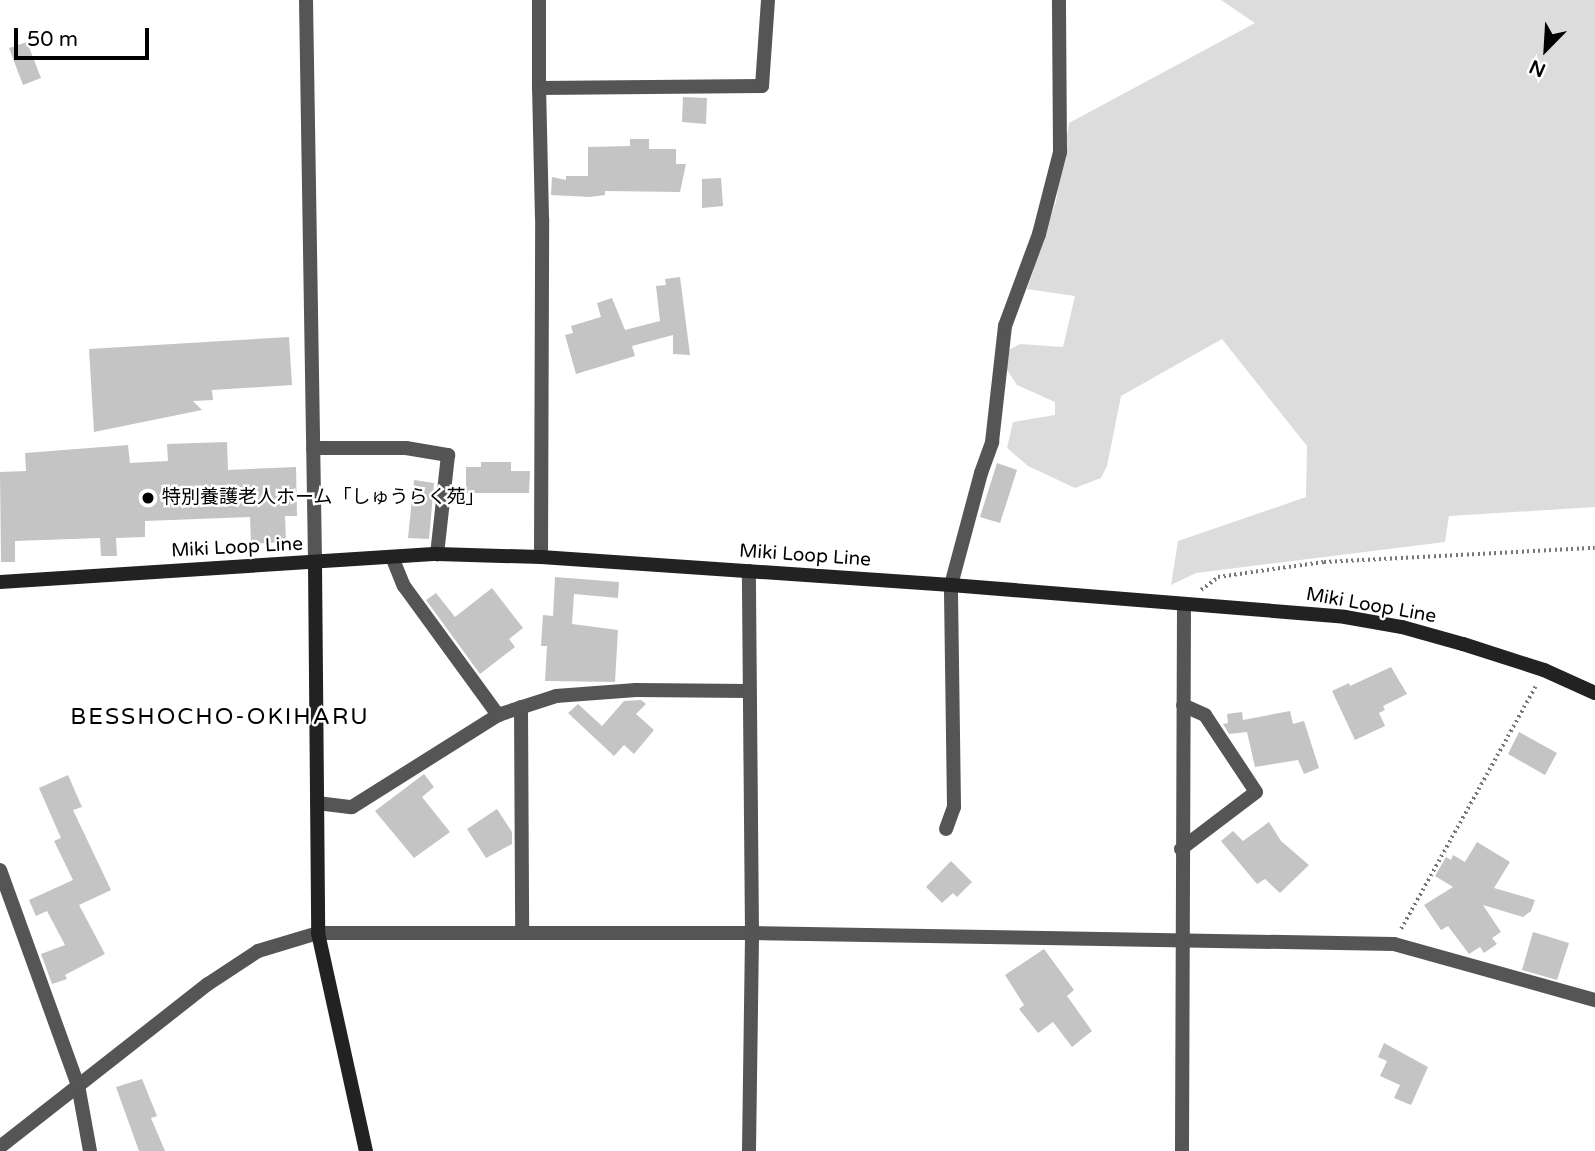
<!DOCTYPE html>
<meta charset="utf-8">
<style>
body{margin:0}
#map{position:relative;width:1595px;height:1151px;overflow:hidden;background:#fff;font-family:"Varela Round","Noto Sans JP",sans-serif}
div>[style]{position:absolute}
.green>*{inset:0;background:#dcdcdc}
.building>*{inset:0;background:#c4c4c4}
.path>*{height:3.5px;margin-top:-1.75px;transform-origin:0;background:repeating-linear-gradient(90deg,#777 0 2px,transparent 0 5.5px)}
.street>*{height:14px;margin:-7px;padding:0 7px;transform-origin:7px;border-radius:7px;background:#555}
.secondary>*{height:14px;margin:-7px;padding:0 7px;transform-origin:7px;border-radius:7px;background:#222}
.dots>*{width:19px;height:19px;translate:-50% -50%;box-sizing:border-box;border:4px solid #fff;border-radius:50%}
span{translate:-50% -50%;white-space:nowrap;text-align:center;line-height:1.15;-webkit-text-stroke:5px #fff;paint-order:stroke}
.poi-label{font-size:19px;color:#000}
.left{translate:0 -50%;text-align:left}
.street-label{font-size:19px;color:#000}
.quarter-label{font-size:23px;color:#000;letter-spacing:2px}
.north{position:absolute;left:1511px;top:14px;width:70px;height:70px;-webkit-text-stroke:5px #fff;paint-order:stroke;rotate:204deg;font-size:19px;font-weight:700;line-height:28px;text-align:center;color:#000}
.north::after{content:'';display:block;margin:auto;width:24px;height:32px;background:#000;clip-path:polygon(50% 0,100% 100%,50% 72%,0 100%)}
.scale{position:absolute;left:14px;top:28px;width:135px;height:32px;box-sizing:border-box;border:4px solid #000;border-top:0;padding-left:9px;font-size:21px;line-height:24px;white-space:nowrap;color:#000;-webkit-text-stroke:5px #fff;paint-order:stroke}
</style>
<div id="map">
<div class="green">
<i style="clip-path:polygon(1221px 0,1595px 0,1595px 507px,1449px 516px,1445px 542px,1196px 573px,1171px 585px,1178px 541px,1306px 497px,1307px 446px,1222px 339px,1121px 396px,1107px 466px,1101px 478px,1075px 488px,1028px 466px,1007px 448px,1013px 422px,1055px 415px,1055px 402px,1017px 385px,1003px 364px,1007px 351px,1020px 344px,1063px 347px,1075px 296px,1027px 289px,1056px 201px,1069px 123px,1255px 23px)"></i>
</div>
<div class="building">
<i style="clip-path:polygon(27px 42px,41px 78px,23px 85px,9px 48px)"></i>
<i style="clip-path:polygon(683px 97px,707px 98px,706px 124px,682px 122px)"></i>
<i style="clip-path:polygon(630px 139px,649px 139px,649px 149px,676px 149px,676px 164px,686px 164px,680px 192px,605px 191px,605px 195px,590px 197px,551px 195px,552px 177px,566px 180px,566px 176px,588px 176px,588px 147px,630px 146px)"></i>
<i style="clip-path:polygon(721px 178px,723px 206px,702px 208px,702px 179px)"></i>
<i style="clip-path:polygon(680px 277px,690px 355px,673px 354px,673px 335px,632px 346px,635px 356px,576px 374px,565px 335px,573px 333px,571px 326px,601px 317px,597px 303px,612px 298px,625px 330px,660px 321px,656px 286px,666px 285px,665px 279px)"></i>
<i style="clip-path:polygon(289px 337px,292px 385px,212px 390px,213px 400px,193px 401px,202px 410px,94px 432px,89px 349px)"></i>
<i style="clip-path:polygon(227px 442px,228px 470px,296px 467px,297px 516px,285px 516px,286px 542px,251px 544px,250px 517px,145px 521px,145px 537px,116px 538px,117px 556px,101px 556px,100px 538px,15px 541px,15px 562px,1px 562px,0 472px,26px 471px,25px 453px,128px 445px,130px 463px,168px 461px,167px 444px)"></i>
<i style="clip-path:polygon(481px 462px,511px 462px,511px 471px,530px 471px,529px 493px,466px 493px,466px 467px,481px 467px)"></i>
<i style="clip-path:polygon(997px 463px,1017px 470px,1000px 523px,980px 517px)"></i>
<i style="clip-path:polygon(414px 480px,434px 483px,429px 539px,408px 538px)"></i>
<i style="clip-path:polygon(555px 577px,619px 582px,618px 598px,574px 594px,572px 624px,618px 630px,615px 682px,545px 681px,547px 646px,541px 646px,543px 615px,553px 616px)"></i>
<i style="clip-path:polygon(492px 588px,523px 628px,509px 639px,515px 647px,480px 674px,426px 600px,436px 593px,455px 617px)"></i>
<i style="clip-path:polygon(1391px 667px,1407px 694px,1383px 706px,1385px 710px,1379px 713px,1385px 726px,1355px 740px,1332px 691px,1349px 683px,1350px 686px)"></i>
<i style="clip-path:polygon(641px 700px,646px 704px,636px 714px,654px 730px,634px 754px,624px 745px,614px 756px,568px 713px,578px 704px,602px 726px,624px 701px)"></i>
<i style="clip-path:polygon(1290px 711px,1293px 724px,1304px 721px,1319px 768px,1304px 774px,1298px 760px,1255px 767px,1247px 732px,1229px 734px,1223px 724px,1228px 723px,1227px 714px,1242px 712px,1243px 720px)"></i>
<i style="clip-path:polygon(1519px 732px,1557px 753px,1545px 775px,1508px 754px)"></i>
<i style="clip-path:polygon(424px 774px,434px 787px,422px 797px,450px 832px,414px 858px,375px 811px)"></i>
<i style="clip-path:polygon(68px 775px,82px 807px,73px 810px,111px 890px,79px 905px,105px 954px,65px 975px,67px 979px,52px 984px,41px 954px,65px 945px,47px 911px,36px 916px,29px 900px,73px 880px,54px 841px,61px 838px,39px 788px)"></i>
<i style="clip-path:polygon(497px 809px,512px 832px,512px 844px,486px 858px,467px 829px)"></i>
<i style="clip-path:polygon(1269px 822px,1281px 841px,1309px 865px,1280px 893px,1265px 879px,1257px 884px,1221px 841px,1233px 831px,1243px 841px)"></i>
<i style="clip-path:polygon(1477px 842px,1510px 862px,1494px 888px,1535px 900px,1531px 911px,1523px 917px,1483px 905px,1501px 932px,1492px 938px,1497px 944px,1484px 953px,1480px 947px,1469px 954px,1448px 926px,1441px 930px,1424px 905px,1453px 887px,1435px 876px,1446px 857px,1451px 860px,1453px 855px,1465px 862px)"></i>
<i style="clip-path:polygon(951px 861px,972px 882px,957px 897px,953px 893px,942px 903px,926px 887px)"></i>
<i style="clip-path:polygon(1533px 932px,1569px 943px,1557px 980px,1522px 970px)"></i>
<i style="clip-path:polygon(1044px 949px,1074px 990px,1067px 996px,1092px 1031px,1072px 1047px,1053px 1022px,1038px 1033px,1019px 1009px,1024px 1005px,1005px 975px)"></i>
<i style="clip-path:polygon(1384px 1043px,1428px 1067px,1411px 1105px,1394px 1098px,1400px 1085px,1380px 1076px,1387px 1061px,1378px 1057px)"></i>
<i style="clip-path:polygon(142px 1079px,157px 1116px,151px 1118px,165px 1151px,139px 1151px,116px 1087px)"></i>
</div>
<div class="path">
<i style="left:1201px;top:590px;width:21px;rotate:-37deg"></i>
<i style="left:1218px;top:577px;width:107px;rotate:-8.1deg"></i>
<i style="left:1324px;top:562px;width:271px;rotate:-3deg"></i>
<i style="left:1401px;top:929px;width:279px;rotate:-61deg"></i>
</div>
<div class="street">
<i style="left:306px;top:0;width:563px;rotate:89.08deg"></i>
<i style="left:539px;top:0;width:88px;rotate:90deg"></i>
<i style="left:313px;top:448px;width:93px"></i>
<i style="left:406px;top:448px;width:43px;rotate:9.5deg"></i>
<i style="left:448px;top:455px;width:100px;rotate:96.3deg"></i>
<i style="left:392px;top:557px;width:31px;rotate:68deg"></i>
<i style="left:404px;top:586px;width:160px;rotate:53.9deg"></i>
<i style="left:541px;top:557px;width:339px;rotate:-89.8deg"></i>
<i style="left:542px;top:218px;width:130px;rotate:-91.3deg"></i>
<i style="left:539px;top:88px;width:223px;rotate:-0.5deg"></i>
<i style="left:762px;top:86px;width:86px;rotate:-86deg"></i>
<i style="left:521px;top:707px;width:226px;rotate:89.7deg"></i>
<i style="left:317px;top:803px;width:35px;rotate:7deg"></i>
<i style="left:352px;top:807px;width:173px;rotate:-32.2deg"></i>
<i style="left:498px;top:715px;width:61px;rotate:-18.1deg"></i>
<i style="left:556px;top:696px;width:80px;rotate:-4.3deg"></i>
<i style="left:636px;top:690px;width:112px;rotate:0.5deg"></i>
<i style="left:946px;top:829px;width:23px;rotate:-70deg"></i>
<i style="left:954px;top:807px;width:222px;rotate:-90.8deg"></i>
<i style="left:951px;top:585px;width:116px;rotate:-75deg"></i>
<i style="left:981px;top:473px;width:33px;rotate:-70deg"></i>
<i style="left:992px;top:442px;width:117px;rotate:-83.6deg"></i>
<i style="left:1005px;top:326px;width:98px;rotate:-69.7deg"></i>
<i style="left:1039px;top:234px;width:85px;rotate:-75.6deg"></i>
<i style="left:1060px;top:152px;width:152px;rotate:-90.4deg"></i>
<i style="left:1181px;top:849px;width:94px;rotate:-37.2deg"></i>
<i style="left:1256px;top:792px;width:92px;rotate:-123.5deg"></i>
<i style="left:1205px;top:715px;width:24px;rotate:-156deg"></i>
<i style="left:0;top:870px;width:229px;rotate:70.1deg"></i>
<i style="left:78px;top:1085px;width:67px;rotate:79.7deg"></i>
<i style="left:0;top:1147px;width:264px;rotate:-38.1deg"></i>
<i style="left:208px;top:984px;width:60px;rotate:-33.4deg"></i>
<i style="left:258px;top:951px;width:63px;rotate:-16.7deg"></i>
<i style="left:318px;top:933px;width:434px"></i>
<i style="left:752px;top:933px;width:642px;rotate:0.98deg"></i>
<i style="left:1394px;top:944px;width:209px;rotate:15.6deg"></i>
<i style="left:749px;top:1151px;width:218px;rotate:-89.2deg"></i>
<i style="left:752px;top:933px;width:362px;rotate:-90.5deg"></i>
<i style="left:1182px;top:1151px;width:546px;rotate:-89.79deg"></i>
</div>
<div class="secondary">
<i style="left:315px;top:563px;width:370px;rotate:89.5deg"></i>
<i style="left:318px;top:933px;width:223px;rotate:77.6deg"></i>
<i style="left:0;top:582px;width:438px;rotate:-3.7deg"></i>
<i style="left:437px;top:554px;width:104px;rotate:1.7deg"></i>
<i style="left:541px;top:557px;width:411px;rotate:3.9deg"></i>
<i style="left:951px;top:585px;width:395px;rotate:4.6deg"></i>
<i style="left:1345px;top:617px;width:58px;rotate:10deg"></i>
<i style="left:1402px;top:627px;width:63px;rotate:15.6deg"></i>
<i style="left:1463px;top:644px;width:85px;rotate:17.8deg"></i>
<i style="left:1544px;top:670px;width:56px;rotate:24.3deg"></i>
</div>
<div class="dots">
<i style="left:148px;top:498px;background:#000"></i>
</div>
<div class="poi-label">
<span class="left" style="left:162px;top:498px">特別養護老人ホーム「しゅうらく苑」</span>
</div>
<div class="street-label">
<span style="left:237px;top:548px;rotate:-3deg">Miki Loop Line</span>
<span style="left:805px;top:556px;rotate:4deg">Miki Loop Line</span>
<span style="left:1371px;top:606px;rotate:10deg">Miki Loop Line</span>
</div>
<div class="quarter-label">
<span style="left:220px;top:717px">BESSHOCHO-OKIHARU</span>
</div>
<div class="north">N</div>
<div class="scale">50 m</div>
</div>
